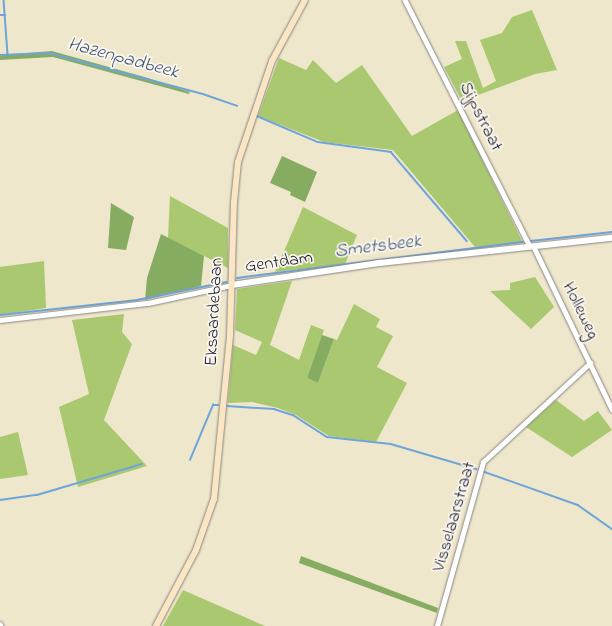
<!DOCTYPE html>
<style>
body{margin:0}
#map{position:relative;width:612px;height:626px;overflow:hidden;background:#efe7cb;font-family:"Indie Flower",sans-serif}
div>[style]{position:absolute}
.green>*{inset:0;background:#a9c86f}
.forest>*{inset:0;background:#86ac62}
.stream>*{height:1.5px;margin:-0.75px;padding:0 0.75px;transform-origin:0.75px;border-radius:0.75px;background:#6da5db}
.roads{filter:drop-shadow(0 0 1px #888483) drop-shadow(0 0 1px #888483)}
.minor>*{height:4.5px;margin:-2.25px;padding:0 2.25px;transform-origin:2.25px;border-radius:2.25px;background:#fff}
.tertiary>*{height:5.5px;margin:-2.75px;padding:0 2.75px;transform-origin:2.75px;border-radius:2.75px;background:#fff}
.secondary>*{height:6px;margin:-3px;padding:0 3px;transform-origin:3px;border-radius:3px;background:#fbe6c4}
span{translate:-50% -50%;white-space:nowrap;text-align:center;line-height:1.15;-webkit-text-stroke:3.5px #fbf7ec;paint-order:stroke}
.street-label{font-size:18px;color:#22223b}
.water-label{font-size:19px;color:#40567b;font-style:italic}
</style>
<div id="map">
<div class="green">
<i style="clip-path:polygon(532px 10px,557px 70px,535px 74px,462px 101px,444px 67px,462px 59px,455px 41px,466px 41px,483px 88px,496px 81px,480px 40px,502px 33px,512px 17px)"></i>
<i style="clip-path:polygon(279px 58px,306px 70px,313px 60px,336px 83px,362px 65px,412px 136px,458px 110px,523px 243px,475px 247px,393px 150px,324px 142px,258px 116px)"></i>
<i style="clip-path:polygon(170px 196px,228px 228px,228px 268px,168px 238px)"></i>
<i style="clip-path:polygon(303px 207px,357px 235px,345px 264px,275px 272px)"></i>
<i style="clip-path:polygon(44px 261px,46px 308px,0 315px,0 267px)"></i>
<i style="clip-path:polygon(535px 277px,554px 307px,531px 329px,490px 291px,510px 290px,510px 283px)"></i>
<i style="clip-path:polygon(292px 281px,270px 345px,299px 360px,311px 325px,324px 330px,307px 378px,318px 383px,334px 339px,337px 340px,354px 304px,380px 319px,376px 327px,393px 336px,377px 367px,407px 383px,376px 442px,329px 436px,296px 415px,278px 408px,252px 402px,228px 403px,233px 345px,256px 355px,262px 342px,235px 330px,237px 289px)"></i>
<i style="clip-path:polygon(124px 314px,122px 332px,132px 344px,104px 420px,147px 466px,78px 487px,59px 407px,89px 394px,72px 320px)"></i>
<i style="clip-path:polygon(556px 400px,584px 421px,598px 411px,612px 430px,572px 457px,526px 427px)"></i>
<i style="clip-path:polygon(18px 432px,28px 475px,0 479px,0 437px)"></i>
<i style="clip-path:polygon(183px 590px,265px 626px,163px 626px)"></i>
</div>
<div class="forest">
<i style="clip-path:polygon(52px 51px,148px 78px,190px 92px,189px 94px,53px 57px,0 60px,0 55px)"></i>
<i style="clip-path:polygon(282px 156px,317px 172px,305px 202px,290px 195px,291px 192px,270px 183px)"></i>
<i style="clip-path:polygon(111px 203px,134px 217px,126px 250px,108px 248px)"></i>
<i style="clip-path:polygon(161px 234px,204px 256px,201px 286px,145px 300px,147px 278px)"></i>
<i style="clip-path:polygon(322px 335px,334px 339px,318px 383px,307px 378px)"></i>
<i style="clip-path:polygon(301px 556px,438px 608px,437px 613px,299px 563px)"></i>
</div>
<div class="stream">
<i style="left:4px;top:0;width:55px;rotate:85.8deg"></i>
<i style="left:0;top:15px;width:5px"></i>
<i style="left:0;top:55px;width:49px;rotate:-2.3deg"></i>
<i style="left:49px;top:53px;width:159px;rotate:14.9deg"></i>
<i style="left:203px;top:94px;width:36px;rotate:19deg"></i>
<i style="left:257px;top:116px;width:66px;rotate:23.1deg"></i>
<i style="left:318px;top:142px;width:74px;rotate:7.8deg"></i>
<i style="left:391px;top:152px;width:117px;rotate:49.5deg"></i>
<i style="left:531px;top:241px;width:81px;rotate:-6.3deg"></i>
<i style="left:237px;top:278px;width:288px;rotate:-7.2deg"></i>
<i style="left:0;top:315px;width:138px;rotate:-6.2deg"></i>
<i style="left:137px;top:300px;width:91px;rotate:-11.4deg"></i>
<i style="left:227px;top:406px;width:47px;rotate:3.7deg"></i>
<i style="left:274px;top:409px;width:20px;rotate:18deg"></i>
<i style="left:293px;top:415px;width:40px;rotate:32.9deg"></i>
<i style="left:327px;top:437px;width:64px;rotate:6.2deg"></i>
<i style="left:391px;top:444px;width:89px;rotate:16.4deg"></i>
<i style="left:190px;top:460px;width:60px;rotate:-67.3deg"></i>
<i style="left:213px;top:405px;width:5px"></i>
<i style="left:482px;top:471px;width:102px;rotate:19.5deg"></i>
<i style="left:578px;top:505px;width:42px;rotate:35.2deg"></i>
<i style="left:0;top:500px;width:37px;rotate:-8deg"></i>
<i style="left:37px;top:495px;width:109px;rotate:-16.4deg"></i>
</div>
<div class="roads">
<div class="minor">
<i style="left:405px;top:0;width:276px;rotate:63.1deg"></i>
<i style="left:534px;top:247px;width:180px;rotate:64.3deg"></i>
<i style="left:0;top:320px;width:149px;rotate:-6.6deg"></i>
<i style="left:148px;top:303px;width:86px;rotate:-12.1deg"></i>
<i style="left:0;top:624px;width:2px;rotate:63deg"></i>
<i style="left:437px;top:626px;width:170px;rotate:-74.3deg"></i>
<i style="left:483px;top:462px;width:146px;rotate:-42.8deg"></i>
</div>
<div class="tertiary">
<i style="left:232px;top:285px;width:150px;rotate:-8.5deg"></i>
<i style="left:380px;top:263px;width:233px;rotate:-6.2deg"></i>
</div>
<div class="secondary">
<i style="left:156px;top:626px;width:86px;rotate:-62.2deg"></i>
<i style="left:196px;top:550px;width:54px;rotate:-70.6deg"></i>
<i style="left:214px;top:499px;width:165px;rotate:-84.4deg"></i>
<i style="left:230px;top:335px;width:133px;rotate:-88.3deg"></i>
<i style="left:234px;top:202px;width:40px;rotate:-84.3deg"></i>
<i style="left:238px;top:162px;width:107px;rotate:-71.4deg"></i>
<i style="left:272px;top:61px;width:69px;rotate:-61.6deg"></i>
</div>
</div>
<div class="street-label">
<span style="left:480px;top:117px;rotate:63deg">Sijpstraat</span>
<span style="left:279px;top:263px;rotate:-8deg">Gentdam</span>
<span style="left:580px;top:311px;rotate:64deg">Holleweg</span>
<span style="left:215px;top:312px;rotate:-87deg">Eksaardebaan</span>
<span style="left:455px;top:517px;rotate:-74deg">Visselaarstraat</span>
</div>
<div class="water-label">
<span style="left:123px;top:59px;rotate:15deg">Hazenpadbeek</span>
<span style="left:378px;top:247px;rotate:-7deg">Smetsbeek</span>
</div>
</div>
